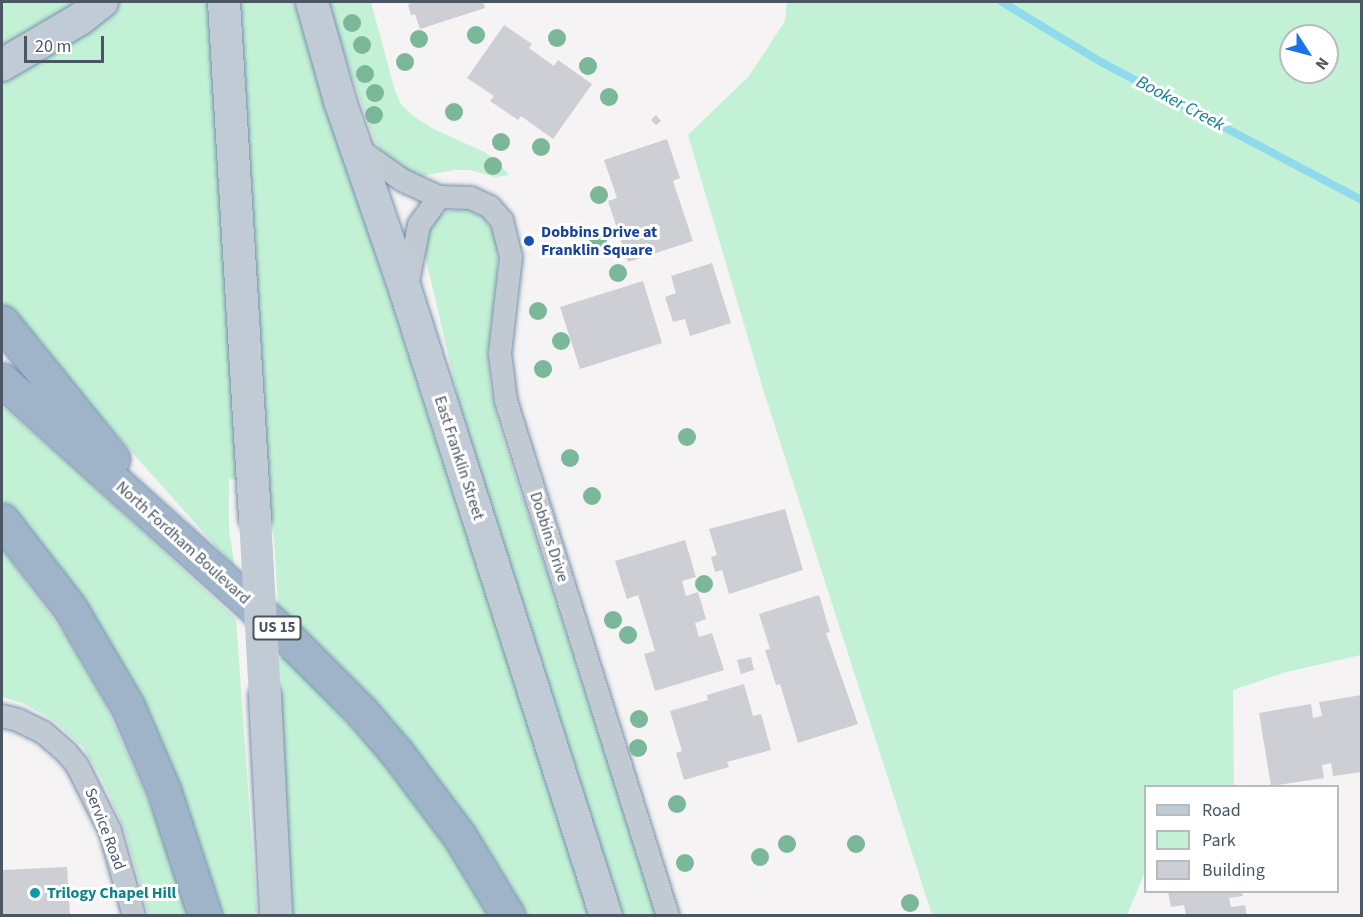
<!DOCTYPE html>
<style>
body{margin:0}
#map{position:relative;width:1363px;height:917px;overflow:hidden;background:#f5f3f3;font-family:"Source Sans 3",sans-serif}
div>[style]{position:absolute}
.green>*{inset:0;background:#c3f1d5}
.stream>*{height:8px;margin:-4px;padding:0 4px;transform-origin:4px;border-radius:4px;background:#90daee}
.building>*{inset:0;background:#cdcfd5}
.roads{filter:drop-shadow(0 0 2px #7690ad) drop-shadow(0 0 2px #7690ad)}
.minor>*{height:22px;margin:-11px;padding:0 11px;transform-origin:11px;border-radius:11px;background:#c1cad2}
.secondary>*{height:32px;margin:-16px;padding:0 16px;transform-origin:16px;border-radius:16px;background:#c1cbd6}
.trunk>*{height:33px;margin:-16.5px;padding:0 16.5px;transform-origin:16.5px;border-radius:16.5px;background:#9fb4c9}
.secondary-bridge>*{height:32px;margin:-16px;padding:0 16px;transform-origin:16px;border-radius:16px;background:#c1cbd6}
.trees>*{width:18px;height:18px;margin:-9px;border-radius:50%;background:#7bb799}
.dots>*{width:16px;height:16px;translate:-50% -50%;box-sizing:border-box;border:3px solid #fff;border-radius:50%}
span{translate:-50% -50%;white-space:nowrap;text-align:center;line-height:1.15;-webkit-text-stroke:6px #fff;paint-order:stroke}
.shield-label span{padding:2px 4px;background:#fff;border:2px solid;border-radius:4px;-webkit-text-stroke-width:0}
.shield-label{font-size:15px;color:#4a5661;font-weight:700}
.transit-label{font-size:16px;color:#164399;font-weight:700}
.left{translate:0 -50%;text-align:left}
.street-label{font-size:16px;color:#4a5661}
.culture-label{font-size:16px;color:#0d838f;font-weight:700}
.water-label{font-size:18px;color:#0c7c9b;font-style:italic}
.frame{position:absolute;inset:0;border:3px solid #4a5661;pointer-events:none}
.legend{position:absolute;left:1144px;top:785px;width:195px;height:108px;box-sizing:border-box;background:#fff;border:2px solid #b7bbc0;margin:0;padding:8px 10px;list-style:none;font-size:18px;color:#4a5661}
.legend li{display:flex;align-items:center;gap:12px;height:30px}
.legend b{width:30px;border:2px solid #b7bbc0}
.north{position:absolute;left:1279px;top:24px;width:60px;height:60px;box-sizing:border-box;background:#fff;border:2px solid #b7bbc0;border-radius:50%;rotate:126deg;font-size:16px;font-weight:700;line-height:24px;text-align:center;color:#4a5661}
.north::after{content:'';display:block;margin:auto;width:21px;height:27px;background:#1a73e8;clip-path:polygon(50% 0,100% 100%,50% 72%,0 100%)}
.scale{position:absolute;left:24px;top:36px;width:80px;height:27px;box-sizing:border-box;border:3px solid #4a5661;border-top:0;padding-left:8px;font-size:18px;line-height:21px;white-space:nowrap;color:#4a5661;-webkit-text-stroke:4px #fff;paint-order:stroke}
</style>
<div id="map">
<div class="green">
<i style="clip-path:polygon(2px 2px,86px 2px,2px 56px)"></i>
<i style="clip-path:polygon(118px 2px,211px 2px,238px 480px,229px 479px,229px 530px,235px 568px,2px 306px,2px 79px,104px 14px)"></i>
<i style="clip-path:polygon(240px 2px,294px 2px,590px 915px,525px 915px,495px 861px,441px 784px,381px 711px,278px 606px,274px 540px,270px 521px)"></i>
<i style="clip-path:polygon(326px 2px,371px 2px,395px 91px,401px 104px,413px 116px,432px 128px,484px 152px,497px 161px,509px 175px,495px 177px,470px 170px,454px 170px,422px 176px,411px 173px,383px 154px,374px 139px)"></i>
<i style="clip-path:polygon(evenodd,787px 2px,1361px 2px,1361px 655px,1286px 672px,1233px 690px,1234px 786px,1146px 786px,1145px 872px,1127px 915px,932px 915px,764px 392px,688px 135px,749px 76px,785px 21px,787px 2px,1291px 36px,1327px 36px,1327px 72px,1291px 72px,1291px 36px)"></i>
<i style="clip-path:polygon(468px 209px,485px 219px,494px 234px,497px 245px,497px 273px,488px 352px,490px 386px,498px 422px,657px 915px,621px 915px,470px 448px,423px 247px,428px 226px,437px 216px,452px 210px)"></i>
<i style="clip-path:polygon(2px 406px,77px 471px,236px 619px,257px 915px,221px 915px,199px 844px,176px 781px,41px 548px,2px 499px)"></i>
<i style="clip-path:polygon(2px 548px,67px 638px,102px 697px,164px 836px,189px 915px,149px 915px,124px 828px,102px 779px,83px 747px,52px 719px,22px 703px,2px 697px)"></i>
<i style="clip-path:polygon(279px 658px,287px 658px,403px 782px,432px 824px,491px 915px,287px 915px)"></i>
</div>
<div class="stream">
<i style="left:1002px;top:2px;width:116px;rotate:31.2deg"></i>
<i style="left:1101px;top:62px;width:295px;rotate:27.9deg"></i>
</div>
<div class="building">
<i style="clip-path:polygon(411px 2px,483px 2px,485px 8px,420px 29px,415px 14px,411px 15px,408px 5px)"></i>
<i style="clip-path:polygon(504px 25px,532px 44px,529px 48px,554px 66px,558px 60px,592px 84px,553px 139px,521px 116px,518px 120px,490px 101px,494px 96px,467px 78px)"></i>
<i style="clip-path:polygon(656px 115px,661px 121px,656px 125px,651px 120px)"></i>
<i style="clip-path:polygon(667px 139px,680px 178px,673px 181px,693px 241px,628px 262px,608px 201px,617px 198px,604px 160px)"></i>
<i style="clip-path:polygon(712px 263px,731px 323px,690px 336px,685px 319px,673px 322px,665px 297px,676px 293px,671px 276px)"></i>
<i style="clip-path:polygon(643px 281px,662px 343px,580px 369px,560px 307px)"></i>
<i style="clip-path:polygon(785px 509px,803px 570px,729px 594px,722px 570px,715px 572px,711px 557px,717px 555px,709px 529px)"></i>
<i style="clip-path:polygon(685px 540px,696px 577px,682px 581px,686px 596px,698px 592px,706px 619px,695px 623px,699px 637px,712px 633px,724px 670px,655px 691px,644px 654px,655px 651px,639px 598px,638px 595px,627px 599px,615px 561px)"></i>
<i style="clip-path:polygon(819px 595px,830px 632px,826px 633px,858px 724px,798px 743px,780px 684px,776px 685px,765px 650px,770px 649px,759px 614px)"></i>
<i style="clip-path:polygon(751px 657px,754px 670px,741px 674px,737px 660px)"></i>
<i style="clip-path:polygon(744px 684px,753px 716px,761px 714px,771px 750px,727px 762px,729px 767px,684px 780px,676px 753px,682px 751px,670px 711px,708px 700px,707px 695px)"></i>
<i style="clip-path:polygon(1362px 695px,1362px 772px,1333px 776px,1331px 763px,1322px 765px,1324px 778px,1271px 786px,1259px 713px,1311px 704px,1313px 718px,1322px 716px,1319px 702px)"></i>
<i style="clip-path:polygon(67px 867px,70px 916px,2px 916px,2px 870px)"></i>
<i style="clip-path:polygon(1168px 892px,1242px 892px,1243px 896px,1229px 898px,1231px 907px,1245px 905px,1247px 916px,1186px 916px,1184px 905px,1171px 907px)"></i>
</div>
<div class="roads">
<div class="minor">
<i style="left:357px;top:148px;width:55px;rotate:35.4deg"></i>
<i style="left:402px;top:180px;width:41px;rotate:24.7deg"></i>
<i style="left:439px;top:197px;width:32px;rotate:2deg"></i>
<i style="left:471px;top:198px;width:21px;rotate:25deg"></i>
<i style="left:490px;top:207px;width:18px;rotate:49deg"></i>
<i style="left:502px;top:221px;width:37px;rotate:76deg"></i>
<i style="left:511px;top:257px;width:98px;rotate:96.5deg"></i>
<i style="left:500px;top:354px;width:47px;rotate:82.7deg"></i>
<i style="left:506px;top:401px;width:540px;rotate:72.54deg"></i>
<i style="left:407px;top:287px;width:63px;rotate:-79deg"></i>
<i style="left:419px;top:225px;width:34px;rotate:-54deg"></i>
<i style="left:2px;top:716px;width:16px;rotate:14deg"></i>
<i style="left:18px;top:720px;width:28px;rotate:26deg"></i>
<i style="left:43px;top:732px;width:30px;rotate:41deg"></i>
<i style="left:66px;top:752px;width:17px;rotate:50deg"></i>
<i style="left:77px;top:765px;width:74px;rotate:63.4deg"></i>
<i style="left:110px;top:831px;width:88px;rotate:74.2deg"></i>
</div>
<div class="secondary">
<i style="left:224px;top:2px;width:517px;rotate:86.56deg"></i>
<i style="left:312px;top:2px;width:103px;rotate:74.2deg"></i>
<i style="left:340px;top:101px;width:202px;rotate:70.9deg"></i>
<i style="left:406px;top:292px;width:655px;rotate:72.23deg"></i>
<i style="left:2px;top:65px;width:91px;rotate:-30.5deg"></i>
<i style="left:80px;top:19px;width:28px;rotate:-38deg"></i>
<i style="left:265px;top:696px;width:220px;rotate:87.1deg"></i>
</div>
<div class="trunk">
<i style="left:2px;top:322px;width:176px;rotate:51deg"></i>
<i style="left:2px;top:380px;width:380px;rotate:42deg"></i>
<i style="left:284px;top:634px;width:109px;rotate:45deg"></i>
<i style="left:361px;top:711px;width:55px;rotate:49.4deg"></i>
<i style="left:397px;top:753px;width:105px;rotate:53.1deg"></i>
<i style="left:460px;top:837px;width:92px;rotate:58.7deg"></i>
<i style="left:2px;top:520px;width:111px;rotate:52.3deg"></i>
<i style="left:70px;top:608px;width:113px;rotate:59.6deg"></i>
<i style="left:127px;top:705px;width:94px;rotate:66.7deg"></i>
<i style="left:164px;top:791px;width:132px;rotate:71.8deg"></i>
</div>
</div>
<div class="secondary-bridge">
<i style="left:255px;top:518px;width:178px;rotate:86.8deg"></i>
</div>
<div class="trees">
<i style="left:352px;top:23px"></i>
<i style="left:476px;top:35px"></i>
<i style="left:557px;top:38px"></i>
<i style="left:419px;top:39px"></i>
<i style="left:362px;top:45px"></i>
<i style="left:405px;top:62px"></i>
<i style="left:588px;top:66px"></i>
<i style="left:365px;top:74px"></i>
<i style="left:375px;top:93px"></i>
<i style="left:609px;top:97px"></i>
<i style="left:454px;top:112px"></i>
<i style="left:374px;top:115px"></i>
<i style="left:501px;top:142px"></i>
<i style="left:541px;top:147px"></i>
<i style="left:493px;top:166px"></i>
<i style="left:599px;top:195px"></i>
<i style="left:598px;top:239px"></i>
<i style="left:618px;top:273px"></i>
<i style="left:538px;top:311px"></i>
<i style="left:561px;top:341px"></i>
<i style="left:543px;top:369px"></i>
<i style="left:687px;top:437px"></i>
<i style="left:570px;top:458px"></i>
<i style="left:592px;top:496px"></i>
<i style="left:704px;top:584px"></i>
<i style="left:613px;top:620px"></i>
<i style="left:628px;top:635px"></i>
<i style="left:639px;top:719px"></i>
<i style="left:638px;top:748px"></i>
<i style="left:677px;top:804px"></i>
<i style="left:787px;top:844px"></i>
<i style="left:856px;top:844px"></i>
<i style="left:760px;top:857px"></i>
<i style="left:685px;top:863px"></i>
<i style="left:910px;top:903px"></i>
</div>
<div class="dots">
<i style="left:529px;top:241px;background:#1a4fb4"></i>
<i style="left:35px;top:893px;background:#0f9aa8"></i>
</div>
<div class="shield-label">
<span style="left:277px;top:628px">US 15</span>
</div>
<div class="transit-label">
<span class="left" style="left:541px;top:241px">Dobbins Drive at<br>Franklin Square</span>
</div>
<div class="street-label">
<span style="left:459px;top:458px;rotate:72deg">East Franklin Street</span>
<span style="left:549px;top:537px;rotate:72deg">Dobbins Drive</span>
<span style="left:183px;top:543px;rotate:42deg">North Fordham Boulevard</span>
<span style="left:105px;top:829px;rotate:69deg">Service Road</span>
</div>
<div class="culture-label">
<span class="left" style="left:47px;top:893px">Trilogy Chapel Hill</span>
</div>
<div class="water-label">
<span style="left:1180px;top:104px;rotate:28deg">Booker Creek</span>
</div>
<div class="frame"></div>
<ul class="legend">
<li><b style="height:8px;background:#c1cbd6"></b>Road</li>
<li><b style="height:16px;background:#c3f1d5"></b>Park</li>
<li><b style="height:16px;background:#cdcfd5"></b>Building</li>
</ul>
<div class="north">N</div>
<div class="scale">20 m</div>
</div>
